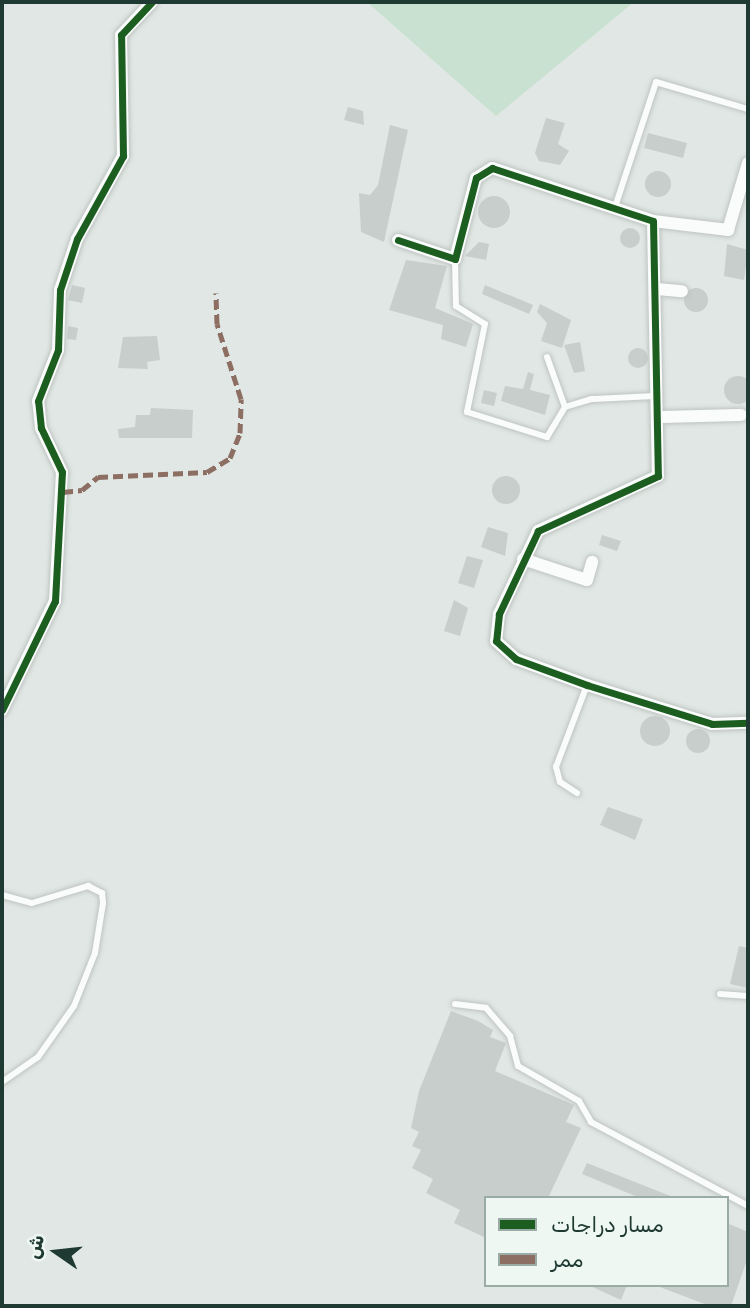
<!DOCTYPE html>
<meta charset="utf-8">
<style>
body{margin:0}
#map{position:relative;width:750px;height:1308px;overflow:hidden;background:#e1e7e4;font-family:Rubik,Cairo,sans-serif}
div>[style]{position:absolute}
.green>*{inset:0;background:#c9e1d0}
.building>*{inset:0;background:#c8cecb}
.round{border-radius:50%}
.roads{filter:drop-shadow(0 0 2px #bec4c1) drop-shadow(0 0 2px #bec4c1)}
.service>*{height:6px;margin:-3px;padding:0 3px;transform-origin:3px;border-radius:3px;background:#fafbfb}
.minor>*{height:12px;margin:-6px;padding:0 6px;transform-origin:6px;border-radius:6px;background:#fafbfb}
.quiet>*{height:5px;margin-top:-2.5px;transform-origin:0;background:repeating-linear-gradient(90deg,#8d6e63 0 10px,transparent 0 15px)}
.cycleway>*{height:7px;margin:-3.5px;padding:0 3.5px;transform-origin:3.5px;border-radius:3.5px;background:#1b5e20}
span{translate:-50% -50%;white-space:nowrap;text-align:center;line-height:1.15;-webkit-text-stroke:7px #eef7f2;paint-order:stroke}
.frame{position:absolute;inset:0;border:4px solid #1f3a32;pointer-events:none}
.legend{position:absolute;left:484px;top:1196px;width:245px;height:91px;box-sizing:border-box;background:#eef7f2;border:2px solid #9baba5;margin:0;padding:9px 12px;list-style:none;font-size:21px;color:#1f3a32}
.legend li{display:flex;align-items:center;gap:14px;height:35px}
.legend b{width:35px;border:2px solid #9baba5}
.north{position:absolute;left:21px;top:1217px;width:70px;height:70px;-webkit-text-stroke:5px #eef7f2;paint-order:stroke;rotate:284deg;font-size:19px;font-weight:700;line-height:28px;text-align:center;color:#1f3a32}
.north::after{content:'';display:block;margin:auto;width:24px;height:32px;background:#1f3a32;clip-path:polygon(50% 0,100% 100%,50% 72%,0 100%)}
</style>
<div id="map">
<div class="green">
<i style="clip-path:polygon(367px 2px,634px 2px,496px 116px)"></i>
</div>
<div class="building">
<i style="clip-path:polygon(348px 107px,363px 111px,364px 125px,344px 120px)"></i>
<i style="clip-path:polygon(546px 118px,565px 123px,558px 144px,569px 151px,560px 165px,539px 161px,535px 153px)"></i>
<i style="clip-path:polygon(390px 125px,408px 130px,384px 242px,361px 232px,359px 193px,370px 195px,378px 185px)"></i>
<i style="clip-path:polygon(648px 133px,687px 143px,683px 158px,644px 148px)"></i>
<i class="round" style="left:645px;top:171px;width:26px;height:26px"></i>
<i class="round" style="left:478px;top:196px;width:32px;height:32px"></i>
<i class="round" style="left:620px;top:228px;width:20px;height:20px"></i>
<i style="clip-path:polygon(479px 242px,489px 244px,486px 260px,465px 256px)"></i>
<i style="clip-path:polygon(727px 244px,748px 250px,744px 280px,724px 276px)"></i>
<i style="clip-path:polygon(406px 260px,447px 266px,435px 308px,473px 324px,466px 347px,441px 339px,443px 325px,389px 310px)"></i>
<i style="clip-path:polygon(72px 285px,85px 288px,82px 303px,68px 300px)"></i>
<i style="clip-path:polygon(485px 285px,533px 305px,529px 314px,482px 294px)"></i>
<i class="round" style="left:684px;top:288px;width:24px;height:24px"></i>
<i style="clip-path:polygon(540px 304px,571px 320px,562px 348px,541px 341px,547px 323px,537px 312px)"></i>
<i style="clip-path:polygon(68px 326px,78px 328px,76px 340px,67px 339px)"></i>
<i style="clip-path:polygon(157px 336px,160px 360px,147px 362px,148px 369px,118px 368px,123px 337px)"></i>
<i style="clip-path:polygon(580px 342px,585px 371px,574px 373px,564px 345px)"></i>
<i class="round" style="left:628px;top:348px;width:20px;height:20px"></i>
<i style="clip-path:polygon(528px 372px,534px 374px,530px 390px,550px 395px,545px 415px,501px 401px,505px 386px,523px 389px)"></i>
<i class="round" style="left:724px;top:376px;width:28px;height:28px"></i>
<i style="clip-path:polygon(484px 390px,497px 393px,494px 406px,481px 403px)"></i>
<i style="clip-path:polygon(151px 408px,193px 410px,192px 438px,119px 438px,118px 429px,135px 427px,136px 415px,150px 415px)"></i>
<i class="round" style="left:492px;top:476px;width:28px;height:28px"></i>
<i style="clip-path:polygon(488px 527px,508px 533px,505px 556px,481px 547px)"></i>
<i style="clip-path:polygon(602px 535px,621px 541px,617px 551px,599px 545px)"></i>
<i style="clip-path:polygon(467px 556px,483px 560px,474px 588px,458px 583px)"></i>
<i style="clip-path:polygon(454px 600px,468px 608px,460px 636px,444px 631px)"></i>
<i class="round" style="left:640px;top:716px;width:30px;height:30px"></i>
<i class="round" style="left:686px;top:729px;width:24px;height:24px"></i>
<i style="clip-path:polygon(608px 807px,643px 819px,635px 840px,600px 825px)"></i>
<i style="clip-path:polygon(739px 946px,748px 948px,748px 988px,730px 984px)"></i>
<i style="clip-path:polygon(451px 1011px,478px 1021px,493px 1030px,490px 1037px,506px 1043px,495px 1071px,574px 1105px,566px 1122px,581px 1128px,548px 1198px,486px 1198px,486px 1238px,454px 1223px,460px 1210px,426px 1193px,433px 1179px,412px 1168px,421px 1150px,412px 1146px,419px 1132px,411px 1128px,419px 1091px)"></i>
<i style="clip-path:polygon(587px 1163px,673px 1197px,673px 1198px,640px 1198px,582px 1174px)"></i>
<i style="clip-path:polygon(727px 1223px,748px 1232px,748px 1257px,731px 1306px,710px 1306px,657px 1286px,727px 1285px)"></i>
<i style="clip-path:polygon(588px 1285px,627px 1285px,621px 1300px)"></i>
</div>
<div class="roads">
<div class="service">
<i style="left:616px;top:204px;width:128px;rotate:-71.8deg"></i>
<i style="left:656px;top:82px;width:96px;rotate:16.4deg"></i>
<i style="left:455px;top:259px;width:47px;rotate:88.8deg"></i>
<i style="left:456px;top:306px;width:34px;rotate:32deg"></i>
<i style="left:485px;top:324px;width:90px;rotate:101.6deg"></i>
<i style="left:467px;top:412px;width:84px;rotate:17.4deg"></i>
<i style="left:547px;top:437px;width:35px;rotate:-59deg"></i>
<i style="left:565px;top:407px;width:53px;rotate:-109.8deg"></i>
<i style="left:565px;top:407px;width:28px;rotate:-17deg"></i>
<i style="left:592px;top:399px;width:64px;rotate:-2.7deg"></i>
<i style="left:577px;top:793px;width:20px;rotate:-147deg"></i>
<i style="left:560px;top:782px;width:16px;rotate:-105deg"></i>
<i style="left:556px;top:767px;width:88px;rotate:-69.3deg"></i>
<i style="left:2px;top:895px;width:31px;rotate:15deg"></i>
<i style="left:32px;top:903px;width:59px;rotate:-16.9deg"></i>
<i style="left:88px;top:886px;width:16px;rotate:27deg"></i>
<i style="left:102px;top:893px;width:10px;rotate:84deg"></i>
<i style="left:103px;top:903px;width:51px;rotate:99.1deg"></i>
<i style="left:95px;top:953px;width:57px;rotate:111.6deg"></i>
<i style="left:74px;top:1006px;width:62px;rotate:125.2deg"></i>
<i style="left:38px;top:1057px;width:44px;rotate:145.2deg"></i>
<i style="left:720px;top:994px;width:28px;rotate:4deg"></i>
<i style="left:455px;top:1004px;width:31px;rotate:7deg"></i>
<i style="left:486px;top:1008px;width:37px;rotate:49deg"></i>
<i style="left:510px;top:1036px;width:31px;rotate:75deg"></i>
<i style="left:518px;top:1066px;width:70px;rotate:29.8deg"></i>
<i style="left:579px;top:1101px;width:24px;rotate:60deg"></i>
<i style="left:591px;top:1122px;width:178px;rotate:28.1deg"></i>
</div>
<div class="minor">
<i style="left:653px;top:221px;width:76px;rotate:6.8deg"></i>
<i style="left:728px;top:230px;width:70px;rotate:-73.4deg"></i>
<i style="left:398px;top:240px;width:60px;rotate:18.4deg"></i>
<i style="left:455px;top:259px;width:84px;rotate:-75.5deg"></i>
<i style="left:476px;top:178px;width:19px;rotate:-32deg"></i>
<i style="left:492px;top:168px;width:169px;rotate:18.2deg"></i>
<i style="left:653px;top:221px;width:255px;rotate:88.9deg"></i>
<i style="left:658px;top:476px;width:132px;rotate:155.4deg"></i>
<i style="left:538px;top:531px;width:92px;rotate:115.2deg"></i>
<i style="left:499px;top:614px;width:27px;rotate:96deg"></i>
<i style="left:496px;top:641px;width:27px;rotate:42deg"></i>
<i style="left:516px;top:659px;width:76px;rotate:20.1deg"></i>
<i style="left:587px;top:685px;width:131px;rotate:17.3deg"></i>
<i style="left:712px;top:724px;width:36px;rotate:-2deg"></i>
<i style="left:657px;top:289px;width:25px;rotate:5deg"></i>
<i style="left:659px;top:417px;width:82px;rotate:-1.4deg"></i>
<i style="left:523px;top:559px;width:67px;rotate:18.2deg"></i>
<i style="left:587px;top:580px;width:19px;rotate:-74deg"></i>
<i style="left:2px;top:710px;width:121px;rotate:-64.1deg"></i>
<i style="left:55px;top:601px;width:129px;rotate:-86.9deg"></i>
<i style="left:62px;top:472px;width:49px;rotate:-115.5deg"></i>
<i style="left:41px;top:428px;width:27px;rotate:-96deg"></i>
<i style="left:38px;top:401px;width:55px;rotate:-68.6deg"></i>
<i style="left:58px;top:350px;width:60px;rotate:-88.1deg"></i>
<i style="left:60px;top:290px;width:54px;rotate:-71.6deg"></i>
<i style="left:77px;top:239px;width:95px;rotate:-61deg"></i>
<i style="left:123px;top:156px;width:121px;rotate:-90.9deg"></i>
<i style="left:121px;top:35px;width:45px;rotate:-46.8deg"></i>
</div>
</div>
<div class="quiet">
<i style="left:63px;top:492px;width:19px;rotate:-6deg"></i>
<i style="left:82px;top:490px;width:21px;rotate:-39deg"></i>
<i style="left:98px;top:477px;width:109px;rotate:-2.6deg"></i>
<i style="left:207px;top:472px;width:27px;rotate:-31deg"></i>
<i style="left:230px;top:458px;width:27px;rotate:-68deg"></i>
<i style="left:240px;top:433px;width:34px;rotate:-88deg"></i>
<i style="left:241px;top:399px;width:79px;rotate:-107.7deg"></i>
<i style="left:217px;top:324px;width:31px;rotate:-92deg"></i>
</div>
<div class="cycleway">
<i style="left:398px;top:240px;width:60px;rotate:18.4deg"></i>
<i style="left:455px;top:259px;width:84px;rotate:-75.5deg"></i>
<i style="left:476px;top:178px;width:19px;rotate:-32deg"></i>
<i style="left:492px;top:168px;width:169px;rotate:18.2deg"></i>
<i style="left:653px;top:221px;width:255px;rotate:88.9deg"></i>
<i style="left:658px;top:476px;width:132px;rotate:155.4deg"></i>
<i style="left:538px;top:531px;width:92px;rotate:115.2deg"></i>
<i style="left:499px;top:614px;width:27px;rotate:96deg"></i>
<i style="left:496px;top:641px;width:27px;rotate:42deg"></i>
<i style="left:516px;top:659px;width:76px;rotate:20.1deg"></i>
<i style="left:587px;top:685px;width:131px;rotate:17.3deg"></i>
<i style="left:712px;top:724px;width:36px;rotate:-2deg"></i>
<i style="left:2px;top:710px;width:121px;rotate:-64.1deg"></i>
<i style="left:55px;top:601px;width:129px;rotate:-86.9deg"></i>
<i style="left:62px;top:472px;width:49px;rotate:-115.5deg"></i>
<i style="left:41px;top:428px;width:27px;rotate:-96deg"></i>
<i style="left:38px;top:401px;width:55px;rotate:-68.6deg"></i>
<i style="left:58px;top:350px;width:60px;rotate:-88.1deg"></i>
<i style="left:60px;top:290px;width:54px;rotate:-71.6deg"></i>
<i style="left:77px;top:239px;width:95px;rotate:-61deg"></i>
<i style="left:123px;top:156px;width:121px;rotate:-90.9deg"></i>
<i style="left:121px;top:35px;width:45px;rotate:-46.8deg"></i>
</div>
<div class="frame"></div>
<ul class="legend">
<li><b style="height:9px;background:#1b5e20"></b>مسار دراجات</li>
<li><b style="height:9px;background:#8d6e63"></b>ممر</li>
</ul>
<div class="north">ش</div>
</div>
